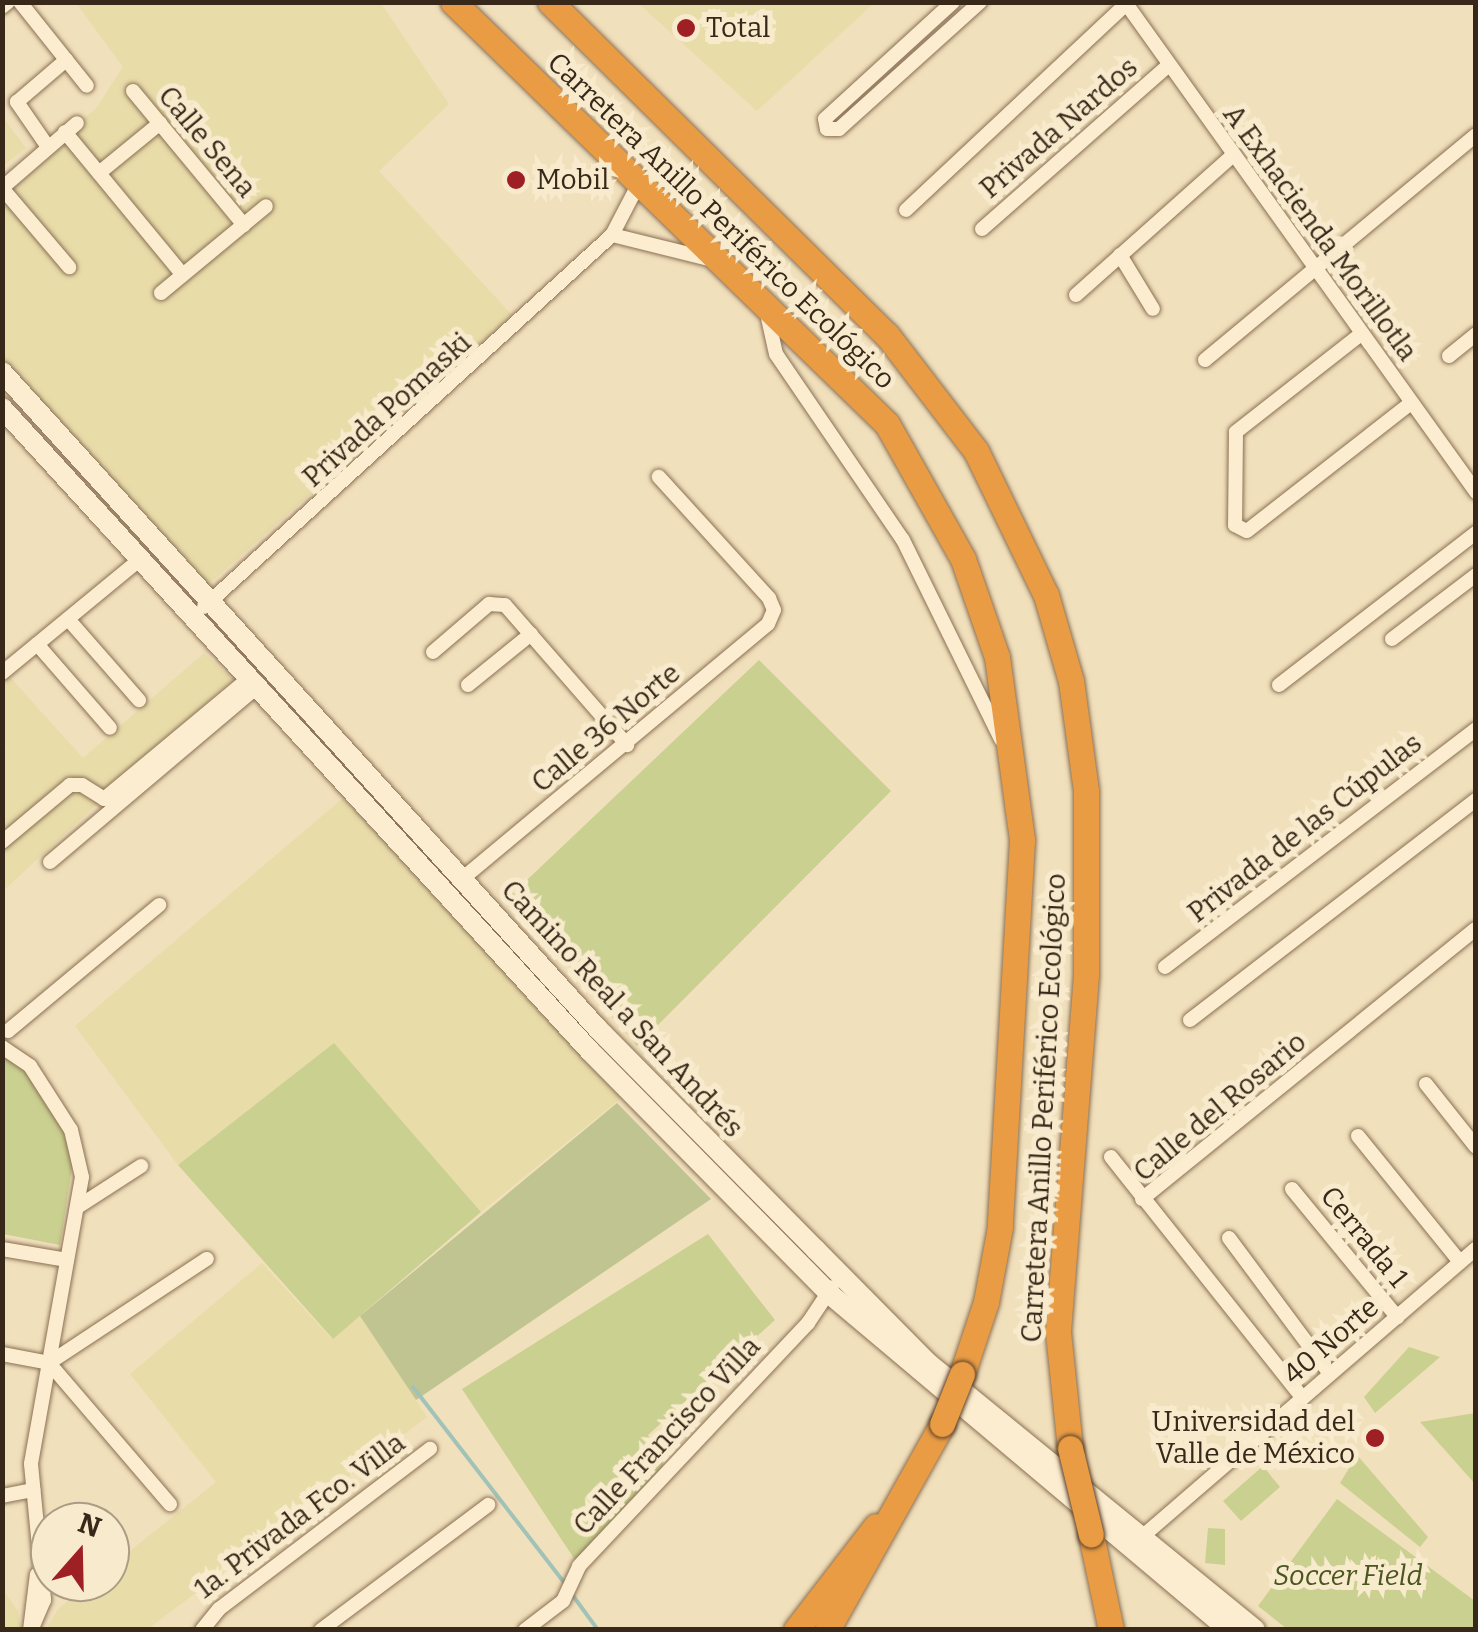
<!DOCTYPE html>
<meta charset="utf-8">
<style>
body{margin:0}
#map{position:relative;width:1478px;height:1632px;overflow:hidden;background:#f1e0bc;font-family:Bitter,serif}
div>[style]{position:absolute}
.farmland>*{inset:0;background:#e8dca9}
.green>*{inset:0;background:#cad090}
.cemetery>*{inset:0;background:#bfc490}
.stream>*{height:4px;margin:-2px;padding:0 2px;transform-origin:2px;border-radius:2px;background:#a1c2b7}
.roads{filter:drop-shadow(0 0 2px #8a7054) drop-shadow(0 0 2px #8a7054)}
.street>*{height:14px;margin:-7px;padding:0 7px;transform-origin:7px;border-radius:7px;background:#fcedd0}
.secondary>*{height:20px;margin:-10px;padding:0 10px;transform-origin:10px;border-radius:10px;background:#fcedd0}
.highway>*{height:25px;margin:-12.5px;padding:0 12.5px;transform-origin:12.5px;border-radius:12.5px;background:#e99c44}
.bridges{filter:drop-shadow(0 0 2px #573e29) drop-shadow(0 0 2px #573e29)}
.highway-bridge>*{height:25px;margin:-12.5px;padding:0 12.5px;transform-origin:12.5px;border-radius:12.5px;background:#e99c44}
.dots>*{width:28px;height:28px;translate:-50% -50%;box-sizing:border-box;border:5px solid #f8eacc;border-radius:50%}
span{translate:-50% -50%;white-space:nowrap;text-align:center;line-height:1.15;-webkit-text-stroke:10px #f8eacc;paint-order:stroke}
.poi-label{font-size:28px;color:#38281a}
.left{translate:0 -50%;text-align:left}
.right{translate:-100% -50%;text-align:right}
.street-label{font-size:28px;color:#38281a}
.park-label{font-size:28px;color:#4a561f;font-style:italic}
.frame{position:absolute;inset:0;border:5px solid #38281a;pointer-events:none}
.north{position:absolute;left:30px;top:1502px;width:100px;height:100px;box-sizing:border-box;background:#f8eacc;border:2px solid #ab9c85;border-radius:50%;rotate:20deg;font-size:28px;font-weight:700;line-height:40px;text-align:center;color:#38281a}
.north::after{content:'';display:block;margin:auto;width:35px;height:45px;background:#9e1f24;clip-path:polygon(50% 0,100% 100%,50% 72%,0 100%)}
</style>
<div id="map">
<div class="farmland">
<i style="clip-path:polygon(76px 3px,381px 3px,449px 104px,379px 171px,512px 315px,208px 585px,3px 357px,2px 192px,97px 107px,123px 67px)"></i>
<i style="clip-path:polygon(638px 3px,874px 3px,757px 111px)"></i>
<i style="clip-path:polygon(2px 116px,26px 148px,3px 166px,2px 166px)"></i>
<i style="clip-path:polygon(204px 653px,233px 679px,3px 891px,3px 745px,9px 750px,3px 742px,3px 679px,8px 675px,83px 758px)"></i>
<i style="clip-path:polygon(343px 798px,625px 1095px,481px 1212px,334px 1043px,178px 1165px,75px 1026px)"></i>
<i style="clip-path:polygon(262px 1263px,332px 1339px,360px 1316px,427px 1417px,148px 1629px,46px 1630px,58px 1609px,91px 1582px,110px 1582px,110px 1567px,216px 1482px,130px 1374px)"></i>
<i style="clip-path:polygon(3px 1590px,18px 1611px,21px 1629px,3px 1629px)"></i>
</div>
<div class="green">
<i style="clip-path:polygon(759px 660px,891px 791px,637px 1046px,509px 897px)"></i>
<i style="clip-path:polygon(334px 1043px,481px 1212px,333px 1339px,178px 1165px)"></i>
<i style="clip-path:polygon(2px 1054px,23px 1065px,66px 1131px,73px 1161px,60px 1245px,3px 1234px)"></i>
<i style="clip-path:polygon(708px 1234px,775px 1320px,648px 1435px,666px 1470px,579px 1566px,462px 1389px)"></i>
<i style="clip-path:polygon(1409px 1347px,1440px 1357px,1375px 1413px,1364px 1397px)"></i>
<i style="clip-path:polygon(1475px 1413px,1476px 1413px,1475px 1484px,1420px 1422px)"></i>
<i style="clip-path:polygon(1357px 1455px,1428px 1537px,1420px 1547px,1340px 1483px)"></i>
<i style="clip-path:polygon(1263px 1466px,1280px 1487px,1241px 1521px,1223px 1501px)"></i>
<i style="clip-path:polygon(1337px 1499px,1475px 1601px,1475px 1629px,1287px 1629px,1258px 1606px)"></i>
<i style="clip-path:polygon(1208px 1528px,1225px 1529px,1225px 1565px,1205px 1563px)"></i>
</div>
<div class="cemetery">
<i style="clip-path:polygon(617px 1103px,711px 1199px,416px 1400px,360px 1316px)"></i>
</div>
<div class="stream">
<i style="left:413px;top:1387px;width:250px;rotate:52.3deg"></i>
<i style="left:571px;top:1593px;width:46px;rotate:53.9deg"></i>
</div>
<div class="roads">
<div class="street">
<i style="left:20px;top:2px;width:107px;rotate:51.4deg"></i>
<i style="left:953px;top:2px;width:173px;rotate:137.6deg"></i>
<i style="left:825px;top:119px;width:10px;rotate:79deg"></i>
<i style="left:827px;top:129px;width:12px"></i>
<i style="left:839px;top:129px;width:190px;rotate:-42deg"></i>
<i style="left:1125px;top:2px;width:603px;rotate:54.38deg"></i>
<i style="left:2px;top:7px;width:8px;rotate:-40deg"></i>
<i style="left:133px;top:91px;width:174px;rotate:50.4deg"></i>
<i style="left:65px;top:132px;width:185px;rotate:50.5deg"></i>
<i style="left:48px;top:147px;width:55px;rotate:-124.6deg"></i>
<i style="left:17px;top:102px;width:65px;rotate:-40.6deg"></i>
<i style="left:99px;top:173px;width:79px;rotate:-39.3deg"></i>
<i style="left:2px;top:188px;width:104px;rotate:49.7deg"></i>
<i style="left:2px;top:188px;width:99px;rotate:-40.9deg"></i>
<i style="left:906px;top:210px;width:301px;rotate:-43.1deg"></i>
<i style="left:982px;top:229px;width:249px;rotate:-41.3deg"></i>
<i style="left:612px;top:235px;width:104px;rotate:13.9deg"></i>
<i style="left:1120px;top:255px;width:63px;rotate:58.6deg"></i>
<i style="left:161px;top:293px;width:136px;rotate:-39.6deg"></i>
<i style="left:1076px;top:295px;width:209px;rotate:-41.7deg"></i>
<i style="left:766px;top:309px;width:46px;rotate:77.5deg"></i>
<i style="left:776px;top:354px;width:225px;rotate:55.7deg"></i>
<i style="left:903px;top:540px;width:222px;rotate:63.8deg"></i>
<i style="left:1361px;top:334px;width:159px;rotate:141.9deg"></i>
<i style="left:1236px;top:432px;width:93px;rotate:90.6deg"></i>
<i style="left:1235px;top:525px;width:13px;rotate:27deg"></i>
<i style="left:1247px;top:531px;width:208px;rotate:-38deg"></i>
<i style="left:1449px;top:356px;width:35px;rotate:-39deg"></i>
<i style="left:1205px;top:360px;width:352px;rotate:-39.7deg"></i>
<i style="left:204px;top:607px;width:552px;rotate:-42.36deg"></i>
<i style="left:612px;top:235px;width:56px;rotate:-62.5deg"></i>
<i style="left:68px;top:619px;width:108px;rotate:48.8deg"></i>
<i style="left:1392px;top:639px;width:106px;rotate:-37.3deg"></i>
<i style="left:37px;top:644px;width:111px;rotate:49deg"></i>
<i style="left:433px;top:652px;width:74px;rotate:-40.6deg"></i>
<i style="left:489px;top:604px;width:16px;rotate:4deg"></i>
<i style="left:505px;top:605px;width:186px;rotate:48.9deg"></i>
<i style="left:2px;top:673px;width:178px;rotate:-39.5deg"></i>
<i style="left:468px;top:685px;width:81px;rotate:-39deg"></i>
<i style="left:1279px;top:685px;width:249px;rotate:-37.7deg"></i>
<i style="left:2px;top:842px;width:89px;rotate:-40deg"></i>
<i style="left:70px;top:785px;width:12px"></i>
<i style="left:82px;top:785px;width:26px;rotate:32deg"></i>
<i style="left:104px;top:799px;width:186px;rotate:-39.8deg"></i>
<i style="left:50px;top:862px;width:268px;rotate:-40.2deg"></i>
<i style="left:462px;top:879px;width:398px;rotate:-39.8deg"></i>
<i style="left:768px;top:624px;width:15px;rotate:-67deg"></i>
<i style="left:774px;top:610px;width:13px;rotate:-113deg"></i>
<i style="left:769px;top:598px;width:164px;rotate:-132.3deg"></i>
<i style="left:1165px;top:967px;width:392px;rotate:-37.4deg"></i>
<i style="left:1190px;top:1020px;width:361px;rotate:-37.6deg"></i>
<i style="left:8px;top:1031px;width:197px;rotate:-39.8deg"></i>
<i style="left:2px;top:1047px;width:34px;rotate:34deg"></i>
<i style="left:30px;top:1066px;width:76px;rotate:57.4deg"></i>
<i style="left:71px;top:1130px;width:48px;rotate:76.8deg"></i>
<i style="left:82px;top:1177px;width:291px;rotate:100.1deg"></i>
<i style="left:31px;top:1464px;width:137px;rotate:84.5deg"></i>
<i style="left:44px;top:1600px;width:33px;rotate:113deg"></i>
<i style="left:1426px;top:1084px;width:80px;rotate:51.6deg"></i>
<i style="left:1358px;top:1136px;width:162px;rotate:51deg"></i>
<i style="left:1111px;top:1157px;width:308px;rotate:51.5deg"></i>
<i style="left:1292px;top:1189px;width:166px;rotate:50.6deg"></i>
<i style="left:1142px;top:1199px;width:429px;rotate:-39deg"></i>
<i style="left:79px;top:1206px;width:74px;rotate:-32.8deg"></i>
<i style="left:1229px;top:1238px;width:169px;rotate:53.4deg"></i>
<i style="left:2px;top:1249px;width:66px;rotate:9.6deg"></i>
<i style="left:2px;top:1354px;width:48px;rotate:10.8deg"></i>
<i style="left:49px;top:1363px;width:189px;rotate:-33.4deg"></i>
<i style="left:49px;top:1363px;width:186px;rotate:49.4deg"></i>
<i style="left:2px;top:1496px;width:32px;rotate:-11deg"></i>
<i style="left:1136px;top:1542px;width:449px;rotate:-40.8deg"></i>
<i style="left:30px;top:1630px;width:56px;rotate:-82.9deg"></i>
<i style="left:202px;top:1630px;width:27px;rotate:-51deg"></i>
<i style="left:219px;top:1609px;width:265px;rotate:-37.2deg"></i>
<i style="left:321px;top:1630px;width:209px;rotate:-36.8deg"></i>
<i style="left:525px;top:1630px;width:48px;rotate:-37.3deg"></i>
<i style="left:563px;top:1601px;width:38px;rotate:-65deg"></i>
<i style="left:579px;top:1566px;width:334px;rotate:-46.7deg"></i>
<i style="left:808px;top:1323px;width:43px;rotate:-56.3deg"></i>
</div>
<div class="secondary">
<i style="left:2px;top:372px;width:887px;rotate:47.79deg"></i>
<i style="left:598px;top:1029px;width:310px;rotate:45.4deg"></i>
<i style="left:816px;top:1250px;width:159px;rotate:45.3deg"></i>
<i style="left:928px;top:1363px;width:422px;rotate:39.2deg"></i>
<i style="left:2px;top:408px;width:871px;rotate:47.56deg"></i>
<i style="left:590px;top:1051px;width:343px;rotate:45.4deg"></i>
<i style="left:831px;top:1295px;width:520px;rotate:40.09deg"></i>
</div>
<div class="highway">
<i style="left:453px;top:2px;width:605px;rotate:44.2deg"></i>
<i style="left:887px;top:424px;width:155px;rotate:60.6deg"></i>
<i style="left:963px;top:559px;width:104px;rotate:70.9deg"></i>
<i style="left:997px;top:657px;width:185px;rotate:82.2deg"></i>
<i style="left:1022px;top:840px;width:388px;rotate:93.3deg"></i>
<i style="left:1000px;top:1227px;width:76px;rotate:100.6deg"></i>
<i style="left:986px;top:1302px;width:76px;rotate:108.4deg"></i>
<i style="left:550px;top:2px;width:474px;rotate:44.7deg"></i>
<i style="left:887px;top:335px;width:146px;rotate:52.5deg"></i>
<i style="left:976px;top:451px;width:160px;rotate:64.1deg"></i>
<i style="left:1046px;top:595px;width:90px;rotate:73.8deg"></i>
<i style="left:1071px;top:681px;width:111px;rotate:82.2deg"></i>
<i style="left:1086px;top:791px;width:184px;rotate:90deg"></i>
<i style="left:1086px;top:975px;width:358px;rotate:94.5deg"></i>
<i style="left:1058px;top:1332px;width:117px;rotate:84.1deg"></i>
<i style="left:1091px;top:1535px;width:97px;rotate:78.1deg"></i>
<i style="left:796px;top:1630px;width:131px;rotate:-52.4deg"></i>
<i style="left:827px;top:1630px;width:236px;rotate:-60.8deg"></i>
</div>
</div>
<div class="bridges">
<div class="highway-bridge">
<i style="left:942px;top:1424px;width:54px;rotate:-68.2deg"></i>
<i style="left:1070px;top:1448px;width:89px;rotate:76.4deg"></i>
</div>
</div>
<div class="dots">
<i style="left:686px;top:28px;background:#9e1f24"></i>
<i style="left:516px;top:180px;background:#9e1f24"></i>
<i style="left:1375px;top:1438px;background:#9e1f24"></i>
</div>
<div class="poi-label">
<span class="left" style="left:706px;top:28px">Total</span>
<span class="left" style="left:536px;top:180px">Mobil</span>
<span class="right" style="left:1355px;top:1438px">Universidad del<br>Valle de México</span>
</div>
<div class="street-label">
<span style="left:1059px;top:128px;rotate:-41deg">Privada Nardos</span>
<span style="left:207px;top:142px;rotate:50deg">Calle Sena</span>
<span style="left:721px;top:221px;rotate:44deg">Carretera Anillo Periférico Ecológico</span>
<span style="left:1320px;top:233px;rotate:54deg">A Exhacienda Morillotla</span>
<span style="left:387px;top:410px;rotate:-42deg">Privada Pomaski</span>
<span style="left:606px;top:728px;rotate:-40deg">Calle 36 Norte</span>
<span style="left:1305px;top:828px;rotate:-38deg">Privada de las Cúpulas</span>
<span style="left:622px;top:1009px;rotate:47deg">Camino Real a San Andrés</span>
<span style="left:1220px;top:1107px;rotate:-40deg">Calle del Rosario</span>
<span style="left:1044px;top:1108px;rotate:-87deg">Carretera Anillo Periférico Ecológico</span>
<span style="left:1364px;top:1237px;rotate:51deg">Cerrada 1</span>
<span style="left:1331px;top:1341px;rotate:-41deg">40 Norte</span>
<span style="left:667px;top:1436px;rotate:-47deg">Calle Francisco Villa</span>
<span style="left:300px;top:1516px;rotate:-37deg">1a. Privada Fco. Villa</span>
</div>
<div class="park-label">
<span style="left:1348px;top:1576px">Soccer Field</span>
</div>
<div class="frame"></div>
<div class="north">N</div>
</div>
